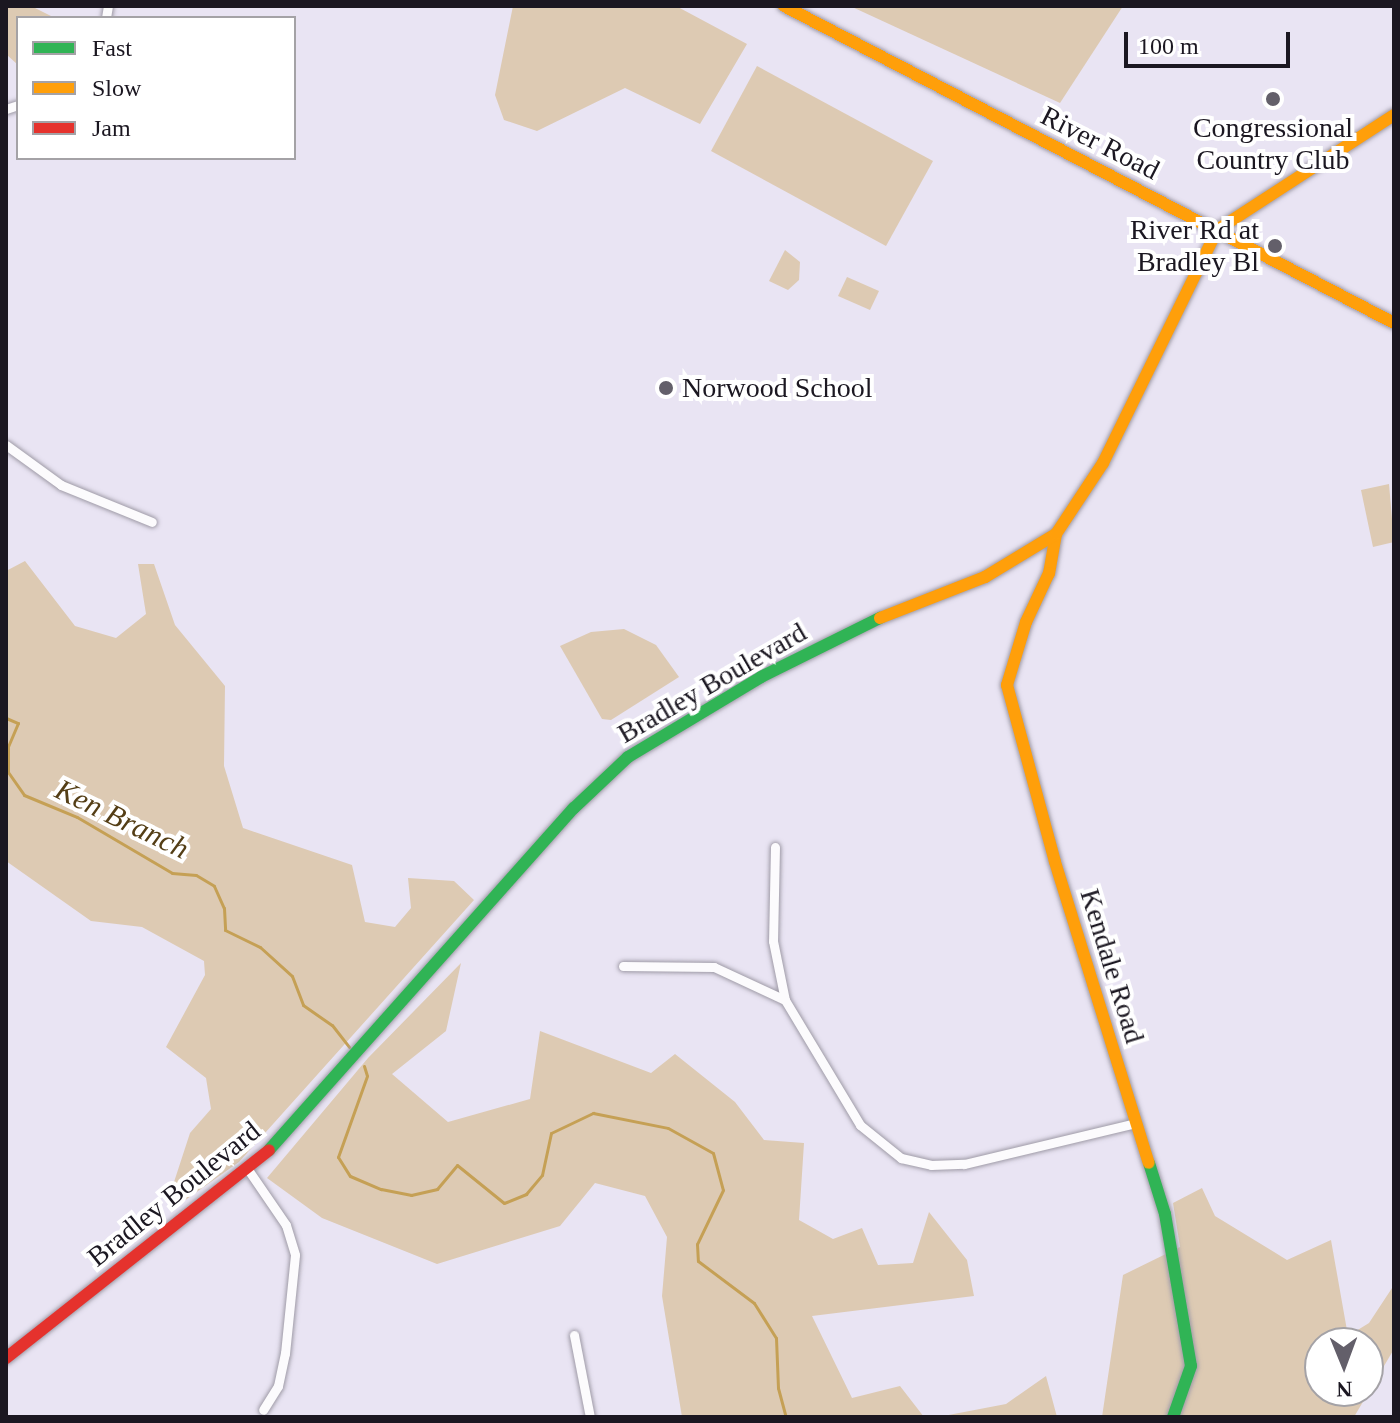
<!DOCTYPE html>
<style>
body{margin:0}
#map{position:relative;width:1400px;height:1423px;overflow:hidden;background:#e9e4f3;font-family:"Times New Roman",serif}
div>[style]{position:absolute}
.green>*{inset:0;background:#ddcab3}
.stream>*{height:3px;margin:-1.5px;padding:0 1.5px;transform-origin:1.5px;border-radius:1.5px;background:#c5a055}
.roads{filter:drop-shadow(0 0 2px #9f9ba7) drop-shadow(0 0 2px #9f9ba7)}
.street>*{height:9px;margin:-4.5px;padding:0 4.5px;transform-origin:4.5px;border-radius:4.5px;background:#fcfbfd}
.fast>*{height:12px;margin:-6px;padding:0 6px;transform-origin:6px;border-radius:6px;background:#30b455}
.slow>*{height:12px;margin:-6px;padding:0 6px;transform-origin:6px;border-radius:6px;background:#ff9f0a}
.jam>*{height:12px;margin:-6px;padding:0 6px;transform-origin:6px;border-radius:6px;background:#e5322d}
.dots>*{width:22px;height:22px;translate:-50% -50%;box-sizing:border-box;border:4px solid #fff;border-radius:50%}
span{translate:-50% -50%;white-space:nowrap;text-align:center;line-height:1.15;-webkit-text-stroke:8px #fff;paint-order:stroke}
.poi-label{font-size:28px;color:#1b1721}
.right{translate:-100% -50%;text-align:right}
.left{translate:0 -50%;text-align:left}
.street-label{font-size:28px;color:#1b1721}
.water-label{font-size:30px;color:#543e16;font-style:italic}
.frame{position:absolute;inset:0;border:8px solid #1b1721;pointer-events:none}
.legend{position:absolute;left:16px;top:16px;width:280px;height:144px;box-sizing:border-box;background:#fff;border:2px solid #a4a2a6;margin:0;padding:10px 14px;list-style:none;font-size:24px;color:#1b1721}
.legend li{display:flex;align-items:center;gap:16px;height:40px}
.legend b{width:40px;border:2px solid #a4a2a6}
.north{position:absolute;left:1304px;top:1327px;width:80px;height:80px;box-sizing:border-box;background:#fff;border:2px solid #a4a2a6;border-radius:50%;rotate:179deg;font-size:22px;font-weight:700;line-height:32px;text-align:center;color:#1b1721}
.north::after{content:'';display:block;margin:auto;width:28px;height:36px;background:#635f6a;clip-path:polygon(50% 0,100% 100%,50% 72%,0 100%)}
.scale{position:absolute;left:1124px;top:32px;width:166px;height:36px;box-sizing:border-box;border:4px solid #1b1721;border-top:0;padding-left:10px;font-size:24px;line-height:28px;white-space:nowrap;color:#1b1721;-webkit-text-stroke:6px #fff;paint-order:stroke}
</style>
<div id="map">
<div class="green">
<i style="clip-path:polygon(6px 6px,31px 6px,55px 18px,18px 18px,18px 65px,6px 54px)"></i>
<i style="clip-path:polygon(513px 6px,676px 6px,747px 44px,700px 124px,625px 88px,537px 131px,504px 120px,495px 95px)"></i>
<i style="clip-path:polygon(850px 6px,1123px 6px,1060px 103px)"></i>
<i style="clip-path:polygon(757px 66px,933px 161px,886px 246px,711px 151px)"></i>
<i style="clip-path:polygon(785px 250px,800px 262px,799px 280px,788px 290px,769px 281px)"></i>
<i style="clip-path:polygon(847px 277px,879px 291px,870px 310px,838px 296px)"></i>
<i style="clip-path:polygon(1389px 484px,1394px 542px,1373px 547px,1361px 490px)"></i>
<i style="clip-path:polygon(25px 561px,75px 626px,116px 638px,146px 614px,138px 564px,154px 564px,175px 625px,225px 686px,224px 766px,243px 828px,352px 865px,365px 922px,395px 927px,411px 908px,408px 878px,454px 881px,474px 900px,239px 1162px,184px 1201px,174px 1182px,190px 1133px,211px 1109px,206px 1078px,166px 1047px,205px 975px,204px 961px,142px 927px,91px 921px,6px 861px,6px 571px)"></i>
<i style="clip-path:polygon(624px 629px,656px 645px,679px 677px,611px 720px,602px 719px,560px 646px,591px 632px)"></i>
<i style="clip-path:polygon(461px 963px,446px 1031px,392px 1074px,448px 1122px,530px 1099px,540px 1031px,651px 1073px,675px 1054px,735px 1102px,764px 1140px,804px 1143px,799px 1220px,833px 1239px,862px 1228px,878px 1265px,913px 1263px,929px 1212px,967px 1260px,974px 1296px,812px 1316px,852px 1398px,900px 1386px,924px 1417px,682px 1417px,662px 1296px,667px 1237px,645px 1196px,595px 1183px,560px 1226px,437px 1264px,322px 1218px,267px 1178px,368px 1058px)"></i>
<i style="clip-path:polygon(evenodd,1202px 1188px,1215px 1216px,1287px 1260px,1331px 1240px,1348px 1336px,1369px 1323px,1394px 1285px,1394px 1349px,1354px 1417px,1102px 1417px,1123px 1275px,1180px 1247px,1173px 1203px,1202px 1188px,1320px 1343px,1368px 1343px,1368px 1391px,1320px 1391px,1320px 1343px)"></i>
<i style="clip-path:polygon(1046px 1376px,1057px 1417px,938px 1417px,1006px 1404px)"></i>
</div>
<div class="stream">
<i style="left:6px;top:718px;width:13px;rotate:23deg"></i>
<i style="left:18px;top:723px;width:25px;rotate:113deg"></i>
<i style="left:8px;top:746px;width:26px;rotate:90deg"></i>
<i style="left:8px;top:772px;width:28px;rotate:55deg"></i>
<i style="left:24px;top:795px;width:57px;rotate:22.5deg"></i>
<i style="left:77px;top:817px;width:110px;rotate:30.5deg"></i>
<i style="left:172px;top:873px;width:24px;rotate:5deg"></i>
<i style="left:196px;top:875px;width:21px;rotate:31deg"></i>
<i style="left:214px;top:886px;width:24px;rotate:66deg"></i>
<i style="left:224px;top:908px;width:22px;rotate:87deg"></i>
<i style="left:225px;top:930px;width:39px;rotate:26deg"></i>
<i style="left:260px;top:947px;width:43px;rotate:42.2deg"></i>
<i style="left:292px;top:976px;width:31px;rotate:69deg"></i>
<i style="left:303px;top:1005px;width:35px;rotate:35deg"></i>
<i style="left:332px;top:1025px;width:28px;rotate:52deg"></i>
<i style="left:364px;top:1066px;width:10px;rotate:73deg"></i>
<i style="left:367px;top:1076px;width:86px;rotate:109.7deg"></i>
<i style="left:338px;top:1157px;width:22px;rotate:58deg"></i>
<i style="left:350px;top:1176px;width:34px;rotate:23deg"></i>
<i style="left:381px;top:1189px;width:31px;rotate:11deg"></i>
<i style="left:411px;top:1195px;width:27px;rotate:-13deg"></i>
<i style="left:437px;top:1189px;width:31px;rotate:-50deg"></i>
<i style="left:457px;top:1165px;width:60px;rotate:39deg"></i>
<i style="left:504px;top:1203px;width:24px;rotate:-22deg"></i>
<i style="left:526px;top:1194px;width:25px;rotate:-50deg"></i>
<i style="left:542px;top:1175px;width:43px;rotate:-77.9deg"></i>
<i style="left:551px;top:1133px;width:47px;rotate:-25.5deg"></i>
<i style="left:593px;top:1113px;width:76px;rotate:11.3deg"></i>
<i style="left:668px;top:1128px;width:51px;rotate:29.1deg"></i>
<i style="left:713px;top:1153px;width:38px;rotate:75deg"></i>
<i style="left:723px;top:1190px;width:60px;rotate:115.7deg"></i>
<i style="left:697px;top:1244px;width:17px;rotate:87deg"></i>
<i style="left:698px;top:1261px;width:70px;rotate:36.9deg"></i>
<i style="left:754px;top:1303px;width:41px;rotate:57.8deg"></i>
<i style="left:776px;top:1338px;width:50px;rotate:87.7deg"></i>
<i style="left:778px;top:1388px;width:30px;rotate:75deg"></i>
</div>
<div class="roads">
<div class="street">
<i style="left:106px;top:18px;width:12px;rotate:-81deg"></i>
<i style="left:6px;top:109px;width:13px;rotate:-18deg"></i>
<i style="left:6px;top:445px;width:68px;rotate:36deg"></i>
<i style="left:61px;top:485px;width:98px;rotate:22.1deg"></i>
<i style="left:775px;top:847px;width:94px;rotate:91.2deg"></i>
<i style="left:773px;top:941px;width:60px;rotate:78.5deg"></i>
<i style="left:623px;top:966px;width:91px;rotate:0.6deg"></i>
<i style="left:714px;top:967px;width:78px;rotate:24.9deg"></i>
<i style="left:785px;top:1000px;width:146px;rotate:59deg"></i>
<i style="left:860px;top:1125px;width:53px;rotate:38.8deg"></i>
<i style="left:901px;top:1158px;width:31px;rotate:13deg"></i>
<i style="left:931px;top:1165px;width:33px;rotate:-2deg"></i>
<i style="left:964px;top:1164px;width:177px;rotate:-13.4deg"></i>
<i style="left:249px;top:1171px;width:65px;rotate:55.6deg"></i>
<i style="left:286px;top:1225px;width:31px;rotate:73deg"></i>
<i style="left:295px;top:1255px;width:99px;rotate:95.8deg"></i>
<i style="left:285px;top:1353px;width:34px;rotate:102deg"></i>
<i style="left:278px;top:1386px;width:28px;rotate:122deg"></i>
<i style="left:574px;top:1335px;width:84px;rotate:79deg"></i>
</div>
<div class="fast">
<i style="left:269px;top:1150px;width:458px;rotate:-48.3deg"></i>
<i style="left:574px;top:808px;width:74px;rotate:-43.4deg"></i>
<i style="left:628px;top:757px;width:155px;rotate:-31deg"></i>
<i style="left:761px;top:677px;width:133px;rotate:-26.4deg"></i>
<i style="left:1149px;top:1163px;width:53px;rotate:72.6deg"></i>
<i style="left:1165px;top:1214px;width:154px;rotate:80.3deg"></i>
<i style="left:1191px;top:1366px;width:54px;rotate:109.4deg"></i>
</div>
<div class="slow">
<i style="left:784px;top:6px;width:687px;rotate:27.46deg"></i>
<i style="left:1056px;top:534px;width:40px;rotate:100deg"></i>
<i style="left:1049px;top:573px;width:54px;rotate:115.1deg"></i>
<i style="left:1026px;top:622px;width:66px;rotate:106.8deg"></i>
<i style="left:1007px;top:685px;width:183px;rotate:74.8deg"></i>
<i style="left:1055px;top:862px;width:315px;rotate:72.7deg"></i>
<i style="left:880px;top:618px;width:113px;rotate:-21.3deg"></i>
<i style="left:985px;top:577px;width:83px;rotate:-31.2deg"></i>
<i style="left:1056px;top:534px;width:85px;rotate:-56.5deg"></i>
<i style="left:1103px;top:463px;width:259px;rotate:-63.9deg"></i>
<i style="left:1217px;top:230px;width:211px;rotate:-33deg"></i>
</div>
<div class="jam">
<i style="left:6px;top:1358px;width:335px;rotate:-38.3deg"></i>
</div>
</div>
<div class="dots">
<i style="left:1273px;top:99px;background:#635f6a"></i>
<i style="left:1275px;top:246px;background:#635f6a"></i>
<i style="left:666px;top:388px;background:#635f6a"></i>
</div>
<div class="poi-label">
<span style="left:1273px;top:144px">Congressional<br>Country Club</span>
<span class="right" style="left:1259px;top:246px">River Rd at<br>Bradley Bl</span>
<span class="left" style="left:682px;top:388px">Norwood School</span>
</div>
<div class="street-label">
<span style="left:1100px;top:143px;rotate:27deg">River Road</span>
<span style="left:712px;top:683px;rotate:-30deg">Bradley Boulevard</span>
<span style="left:1112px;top:966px;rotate:73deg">Kendale Road</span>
<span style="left:174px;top:1194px;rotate:-39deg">Bradley Boulevard</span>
</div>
<div class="water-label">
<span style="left:122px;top:819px;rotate:26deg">Ken Branch</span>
</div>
<div class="frame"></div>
<ul class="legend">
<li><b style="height:10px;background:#30b455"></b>Fast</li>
<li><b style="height:10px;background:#ff9f0a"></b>Slow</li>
<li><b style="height:10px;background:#e5322d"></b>Jam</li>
</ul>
<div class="north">N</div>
<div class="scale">100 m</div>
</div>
